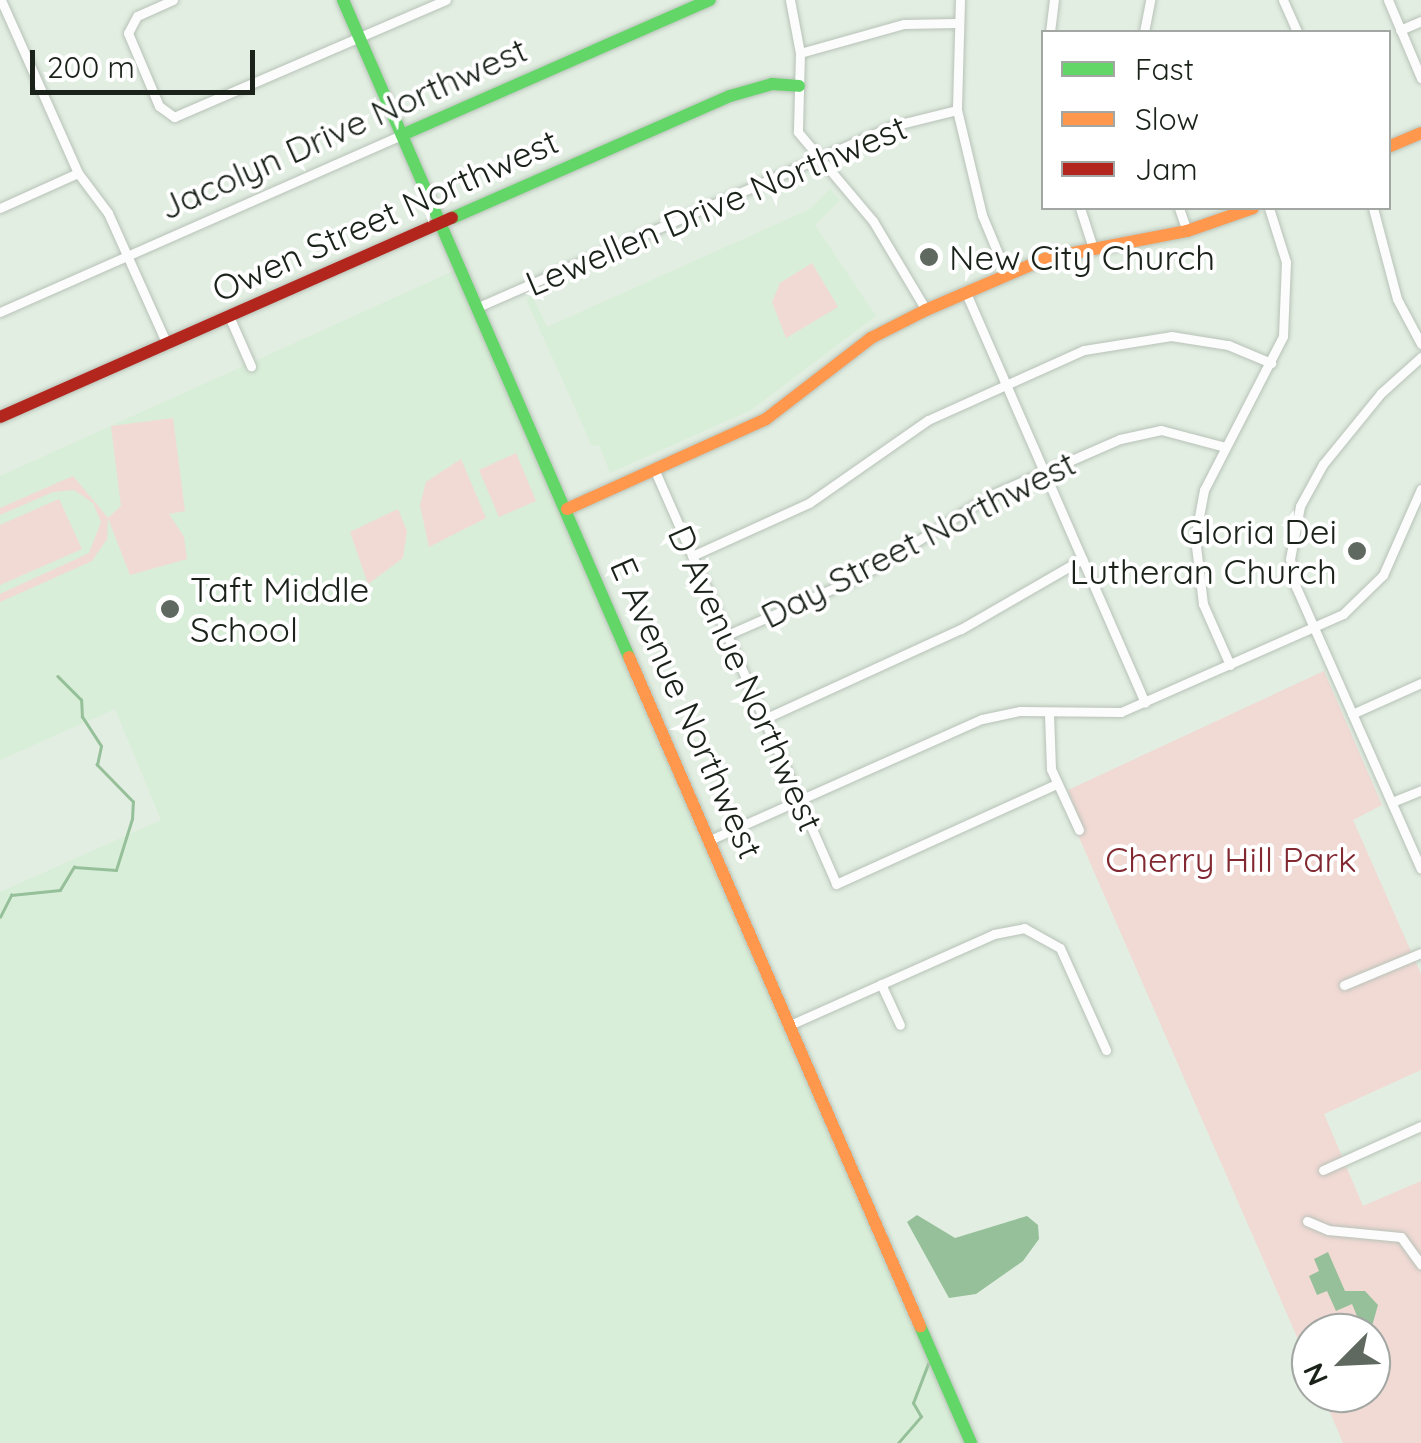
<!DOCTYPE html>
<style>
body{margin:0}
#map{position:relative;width:1421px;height:1443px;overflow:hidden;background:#e2eee2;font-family:Quicksand,sans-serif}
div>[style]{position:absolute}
.built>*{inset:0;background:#d9eed9}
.green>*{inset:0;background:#f1d9d4}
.water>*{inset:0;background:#96c099}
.stream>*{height:2.5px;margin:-1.25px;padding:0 1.25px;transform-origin:1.25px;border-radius:1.25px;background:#96c099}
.roads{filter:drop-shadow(0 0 2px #b8c2b8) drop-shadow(0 0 2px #b8c2b8)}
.street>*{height:9px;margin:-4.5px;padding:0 4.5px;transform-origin:4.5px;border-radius:4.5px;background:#fbfcfb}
.fast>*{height:12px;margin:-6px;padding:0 6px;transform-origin:6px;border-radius:6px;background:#63d668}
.slow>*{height:12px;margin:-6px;padding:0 6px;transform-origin:6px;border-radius:6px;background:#ff974d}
.jam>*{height:12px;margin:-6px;padding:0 6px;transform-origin:6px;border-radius:6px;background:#b3261e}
.dots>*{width:28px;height:28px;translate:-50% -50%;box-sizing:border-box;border:5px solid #fff;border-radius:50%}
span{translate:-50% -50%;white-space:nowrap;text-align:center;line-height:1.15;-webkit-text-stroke:8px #fff;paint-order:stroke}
.street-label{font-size:35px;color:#1a221a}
.poi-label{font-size:35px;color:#1a221a}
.left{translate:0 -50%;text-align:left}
.right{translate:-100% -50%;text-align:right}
.park-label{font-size:35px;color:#812831}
.legend{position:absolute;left:1041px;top:30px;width:350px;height:180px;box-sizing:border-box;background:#fff;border:2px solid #a3a7a3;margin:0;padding:12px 18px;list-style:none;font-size:30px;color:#1a221a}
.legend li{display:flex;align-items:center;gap:20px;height:50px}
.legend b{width:50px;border:2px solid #a3a7a3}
.north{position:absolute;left:1291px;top:1313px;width:100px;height:100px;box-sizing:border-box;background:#fff;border:2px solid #a3a7a3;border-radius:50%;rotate:246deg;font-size:28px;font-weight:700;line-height:40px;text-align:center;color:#1a221a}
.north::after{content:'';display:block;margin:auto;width:35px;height:45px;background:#606960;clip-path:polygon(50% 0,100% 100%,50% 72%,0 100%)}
.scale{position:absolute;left:30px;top:50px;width:225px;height:45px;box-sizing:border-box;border:5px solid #1a221a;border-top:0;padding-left:12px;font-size:30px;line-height:35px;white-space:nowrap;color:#1a221a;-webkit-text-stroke:8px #fff;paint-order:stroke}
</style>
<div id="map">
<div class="built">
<i style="clip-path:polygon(830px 189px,840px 200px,815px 225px,876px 316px,751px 410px,610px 473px,599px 445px,592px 446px,526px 299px,532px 295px,547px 327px,810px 209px)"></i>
<i style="clip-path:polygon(460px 268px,971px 1443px,0 1443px,0 892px,161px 820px,115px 709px,0 760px,0 476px)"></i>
</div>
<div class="green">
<i style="clip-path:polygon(812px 263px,838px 307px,786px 338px,772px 302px,780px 283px)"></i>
<i style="clip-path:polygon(173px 418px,185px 511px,169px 514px,184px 537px,187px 559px,130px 575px,108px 518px,107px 539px,92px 561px,0 602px,0 594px,89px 553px,101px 522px,93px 503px,74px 490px,53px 492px,0 515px,0 508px,73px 476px,108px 518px,121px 506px,111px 426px)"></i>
<i style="clip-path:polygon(516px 453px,536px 501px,499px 517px,479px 470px)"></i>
<i style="clip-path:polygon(461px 459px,486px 518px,429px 547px,420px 505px,426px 482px)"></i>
<i style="clip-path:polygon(59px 499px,82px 549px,0 585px,0 525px)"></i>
<i style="clip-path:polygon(398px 509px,407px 531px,403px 558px,368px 584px,350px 532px)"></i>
<i style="clip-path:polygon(1324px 671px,1382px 805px,1353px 820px,1421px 974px,1421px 1070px,1324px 1114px,1363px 1206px,1421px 1181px,1421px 1443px,1343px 1443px,1322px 1393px,1371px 1393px,1371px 1333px,1311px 1333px,1311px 1369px,1078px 835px,1084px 831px,1068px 790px)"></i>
</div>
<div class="water">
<i style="clip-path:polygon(917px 1215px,955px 1238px,1027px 1216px,1038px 1225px,1039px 1239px,1023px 1261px,976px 1294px,949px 1298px,907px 1222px)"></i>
<i style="clip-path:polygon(1328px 1252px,1345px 1291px,1365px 1291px,1378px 1305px,1370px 1333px,1336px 1333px,1343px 1320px,1355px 1326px,1357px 1316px,1352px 1304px,1336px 1311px,1327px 1291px,1317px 1295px,1309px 1276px,1319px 1271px,1314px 1259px)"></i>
</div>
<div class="stream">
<i style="left:0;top:917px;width:25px;rotate:-63deg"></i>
<i style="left:11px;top:895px;width:49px;rotate:-5.8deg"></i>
<i style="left:60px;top:890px;width:27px;rotate:-59deg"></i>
<i style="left:74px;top:867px;width:42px;rotate:4.1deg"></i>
<i style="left:116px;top:870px;width:53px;rotate:-72.6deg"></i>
<i style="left:132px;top:819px;width:17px;rotate:-87deg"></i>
<i style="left:133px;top:802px;width:52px;rotate:-134.2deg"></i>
<i style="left:97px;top:765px;width:19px;rotate:-78deg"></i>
<i style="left:101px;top:746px;width:35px;rotate:-123deg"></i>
<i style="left:82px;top:717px;width:17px;rotate:-93deg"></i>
<i style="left:81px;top:700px;width:33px;rotate:-135deg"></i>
<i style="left:898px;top:1443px;width:35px;rotate:-49deg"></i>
<i style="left:921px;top:1417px;width:16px;rotate:-120deg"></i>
<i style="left:913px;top:1403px;width:42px;rotate:-69deg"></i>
</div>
<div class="roads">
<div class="street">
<i style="left:1px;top:0;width:189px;rotate:66deg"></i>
<i style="left:78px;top:173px;width:50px;rotate:53.1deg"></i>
<i style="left:108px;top:213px;width:144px;rotate:65.8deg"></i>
<i style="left:173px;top:0;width:39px;rotate:156deg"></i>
<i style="left:137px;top:16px;width:19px;rotate:118deg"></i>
<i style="left:128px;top:33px;width:79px;rotate:67deg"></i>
<i style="left:159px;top:106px;width:19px;rotate:36deg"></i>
<i style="left:174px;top:117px;width:296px;rotate:-23.3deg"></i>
<i style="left:790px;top:0;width:54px;rotate:79.3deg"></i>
<i style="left:800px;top:53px;width:79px;rotate:91.5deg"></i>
<i style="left:798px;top:132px;width:116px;rotate:49.9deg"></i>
<i style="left:873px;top:221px;width:104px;rotate:59.2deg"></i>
<i style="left:960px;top:0;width:110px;rotate:91.6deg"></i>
<i style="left:957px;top:110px;width:108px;rotate:76.6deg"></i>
<i style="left:982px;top:215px;width:65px;rotate:67.4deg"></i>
<i style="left:1283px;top:0;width:35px;rotate:66deg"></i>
<i style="left:1388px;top:0;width:85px;rotate:67.1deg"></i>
<i style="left:1400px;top:30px;width:23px;rotate:-23deg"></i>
<i style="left:1050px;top:32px;width:32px;rotate:-83deg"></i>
<i style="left:1144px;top:32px;width:33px;rotate:-79deg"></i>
<i style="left:800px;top:53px;width:108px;rotate:-15.6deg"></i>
<i style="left:904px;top:24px;width:52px;rotate:-1.1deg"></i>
<i style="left:0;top:208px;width:85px;rotate:-24.2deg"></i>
<i style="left:1080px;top:208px;width:40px;rotate:72deg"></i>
<i style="left:1179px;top:208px;width:24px;rotate:71deg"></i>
<i style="left:1373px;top:208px;width:94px;rotate:75.2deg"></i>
<i style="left:1397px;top:299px;width:51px;rotate:61.9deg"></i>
<i style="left:966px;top:293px;width:447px;rotate:66.4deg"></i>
<i style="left:478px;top:307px;width:452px;rotate:-23.6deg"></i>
<i style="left:892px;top:126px;width:67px;rotate:-13.8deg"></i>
<i style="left:0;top:312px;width:439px;rotate:-23.8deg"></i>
<i style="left:229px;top:316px;width:55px;rotate:66.3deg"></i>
<i style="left:1421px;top:357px;width:54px;rotate:138deg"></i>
<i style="left:1381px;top:393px;width:92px;rotate:129.2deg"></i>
<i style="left:1323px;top:464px;width:48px;rotate:118.7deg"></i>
<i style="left:1300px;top:506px;width:54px;rotate:100.7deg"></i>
<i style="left:1290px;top:559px;width:29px;rotate:78deg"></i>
<i style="left:1296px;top:587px;width:308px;rotate:66.1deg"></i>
<i style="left:655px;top:471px;width:451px;rotate:66.3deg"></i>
<i style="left:836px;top:884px;width:242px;rotate:-24.4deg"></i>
<i style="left:692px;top:556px;width:128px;rotate:-24.4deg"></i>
<i style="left:809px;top:503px;width:145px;rotate:-34.9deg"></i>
<i style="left:928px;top:420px;width:171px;rotate:-24.2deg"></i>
<i style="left:1084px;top:350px;width:88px;rotate:-9.1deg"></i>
<i style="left:1171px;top:336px;width:58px;rotate:9deg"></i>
<i style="left:1228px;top:345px;width:47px;rotate:22.7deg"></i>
<i style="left:727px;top:635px;width:145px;rotate:-23.6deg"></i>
<i style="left:860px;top:577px;width:152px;rotate:-32.1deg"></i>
<i style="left:989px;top:496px;width:143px;rotate:-23.5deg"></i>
<i style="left:1120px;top:439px;width:42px;rotate:-12.4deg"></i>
<i style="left:1161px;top:430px;width:66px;rotate:14.9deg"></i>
<i style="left:1230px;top:665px;width:67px;rotate:-113.9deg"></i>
<i style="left:1203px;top:604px;width:66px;rotate:-96.9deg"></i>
<i style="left:1195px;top:538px;width:49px;rotate:-79.4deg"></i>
<i style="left:1204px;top:490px;width:173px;rotate:-62.8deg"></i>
<i style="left:1283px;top:336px;width:74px;rotate:-87.7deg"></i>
<i style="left:1286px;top:262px;width:57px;rotate:-107.5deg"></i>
<i style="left:1049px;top:714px;width:55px;rotate:87.9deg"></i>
<i style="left:1051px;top:769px;width:67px;rotate:65.3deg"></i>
<i style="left:1352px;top:714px;width:76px;rotate:-24.2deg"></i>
<i style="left:764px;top:719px;width:217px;rotate:-24.6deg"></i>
<i style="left:961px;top:629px;width:140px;rotate:-30deg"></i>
<i style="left:1392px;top:802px;width:31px;rotate:-22deg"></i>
<i style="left:712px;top:839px;width:295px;rotate:-24deg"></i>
<i style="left:982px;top:719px;width:39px;rotate:-12deg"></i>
<i style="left:1020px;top:711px;width:101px;rotate:0.6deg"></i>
<i style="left:1121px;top:712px;width:243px;rotate:-23.8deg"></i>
<i style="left:1343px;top:614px;width:56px;rotate:-44.3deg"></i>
<i style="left:1383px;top:575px;width:94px;rotate:-66.2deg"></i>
<i style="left:881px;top:984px;width:45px;rotate:65.1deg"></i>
<i style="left:1344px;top:985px;width:83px;rotate:-22.6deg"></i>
<i style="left:792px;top:1024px;width:221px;rotate:-24deg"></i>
<i style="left:994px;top:934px;width:31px;rotate:-11deg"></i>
<i style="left:1024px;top:928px;width:41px;rotate:29.1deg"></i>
<i style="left:1060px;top:948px;width:112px;rotate:65.7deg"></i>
<i style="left:1323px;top:1170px;width:107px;rotate:-24.2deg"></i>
<i style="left:1307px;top:1221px;width:23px;rotate:23deg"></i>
<i style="left:1328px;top:1230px;width:73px;rotate:5.5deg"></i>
<i style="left:1401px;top:1237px;width:34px;rotate:54deg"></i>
</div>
<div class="fast">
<i style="left:343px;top:0;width:717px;rotate:66.48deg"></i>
<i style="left:402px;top:135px;width:336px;rotate:-23.7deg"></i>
<i style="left:452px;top:218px;width:304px;rotate:-23.7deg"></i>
<i style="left:730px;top:96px;width:44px;rotate:-15.9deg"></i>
<i style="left:772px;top:84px;width:27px;rotate:4deg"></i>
<i style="left:920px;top:1326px;width:128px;rotate:66.4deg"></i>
</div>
<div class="slow">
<i style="left:1388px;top:147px;width:36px;rotate:-23deg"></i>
<i style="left:567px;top:509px;width:218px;rotate:-24.3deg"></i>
<i style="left:766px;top:419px;width:133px;rotate:-37.6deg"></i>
<i style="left:871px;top:338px;width:62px;rotate:-27deg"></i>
<i style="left:926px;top:310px;width:132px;rotate:-23.3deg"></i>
<i style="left:1047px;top:258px;width:143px;rotate:-10.9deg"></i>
<i style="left:1187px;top:231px;width:70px;rotate:-19.2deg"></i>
<i style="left:629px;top:657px;width:730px;rotate:66.49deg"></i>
</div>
<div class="jam">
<i style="left:0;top:417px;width:494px;rotate:-23.8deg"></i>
</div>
</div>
<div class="dots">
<i style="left:929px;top:257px;background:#606960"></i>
<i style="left:1357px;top:551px;background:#606960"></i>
<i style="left:170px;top:609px;background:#606960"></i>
</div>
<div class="street-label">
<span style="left:343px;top:128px;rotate:-24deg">Jacolyn Drive Northwest</span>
<span style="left:716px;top:205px;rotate:-23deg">Lewellen Drive Northwest</span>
<span style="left:385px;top:215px;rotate:-24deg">Owen Street Northwest</span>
<span style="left:918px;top:539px;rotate:-27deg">Day Street Northwest</span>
<span style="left:746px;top:678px;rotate:66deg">D Avenue Northwest</span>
<span style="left:687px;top:708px;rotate:66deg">E Avenue Northwest</span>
</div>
<div class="poi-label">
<span class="left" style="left:949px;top:257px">New City Church</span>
<span class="right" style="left:1337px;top:551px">Gloria Dei<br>Lutheran Church</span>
<span class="left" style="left:190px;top:609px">Taft Middle<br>School</span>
</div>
<div class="park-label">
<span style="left:1231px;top:859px">Cherry Hill Park</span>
</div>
<ul class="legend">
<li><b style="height:12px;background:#63d668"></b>Fast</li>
<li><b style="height:12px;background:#ff974d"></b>Slow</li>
<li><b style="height:12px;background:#b3261e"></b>Jam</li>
</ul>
<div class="north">N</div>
<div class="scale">200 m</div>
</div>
